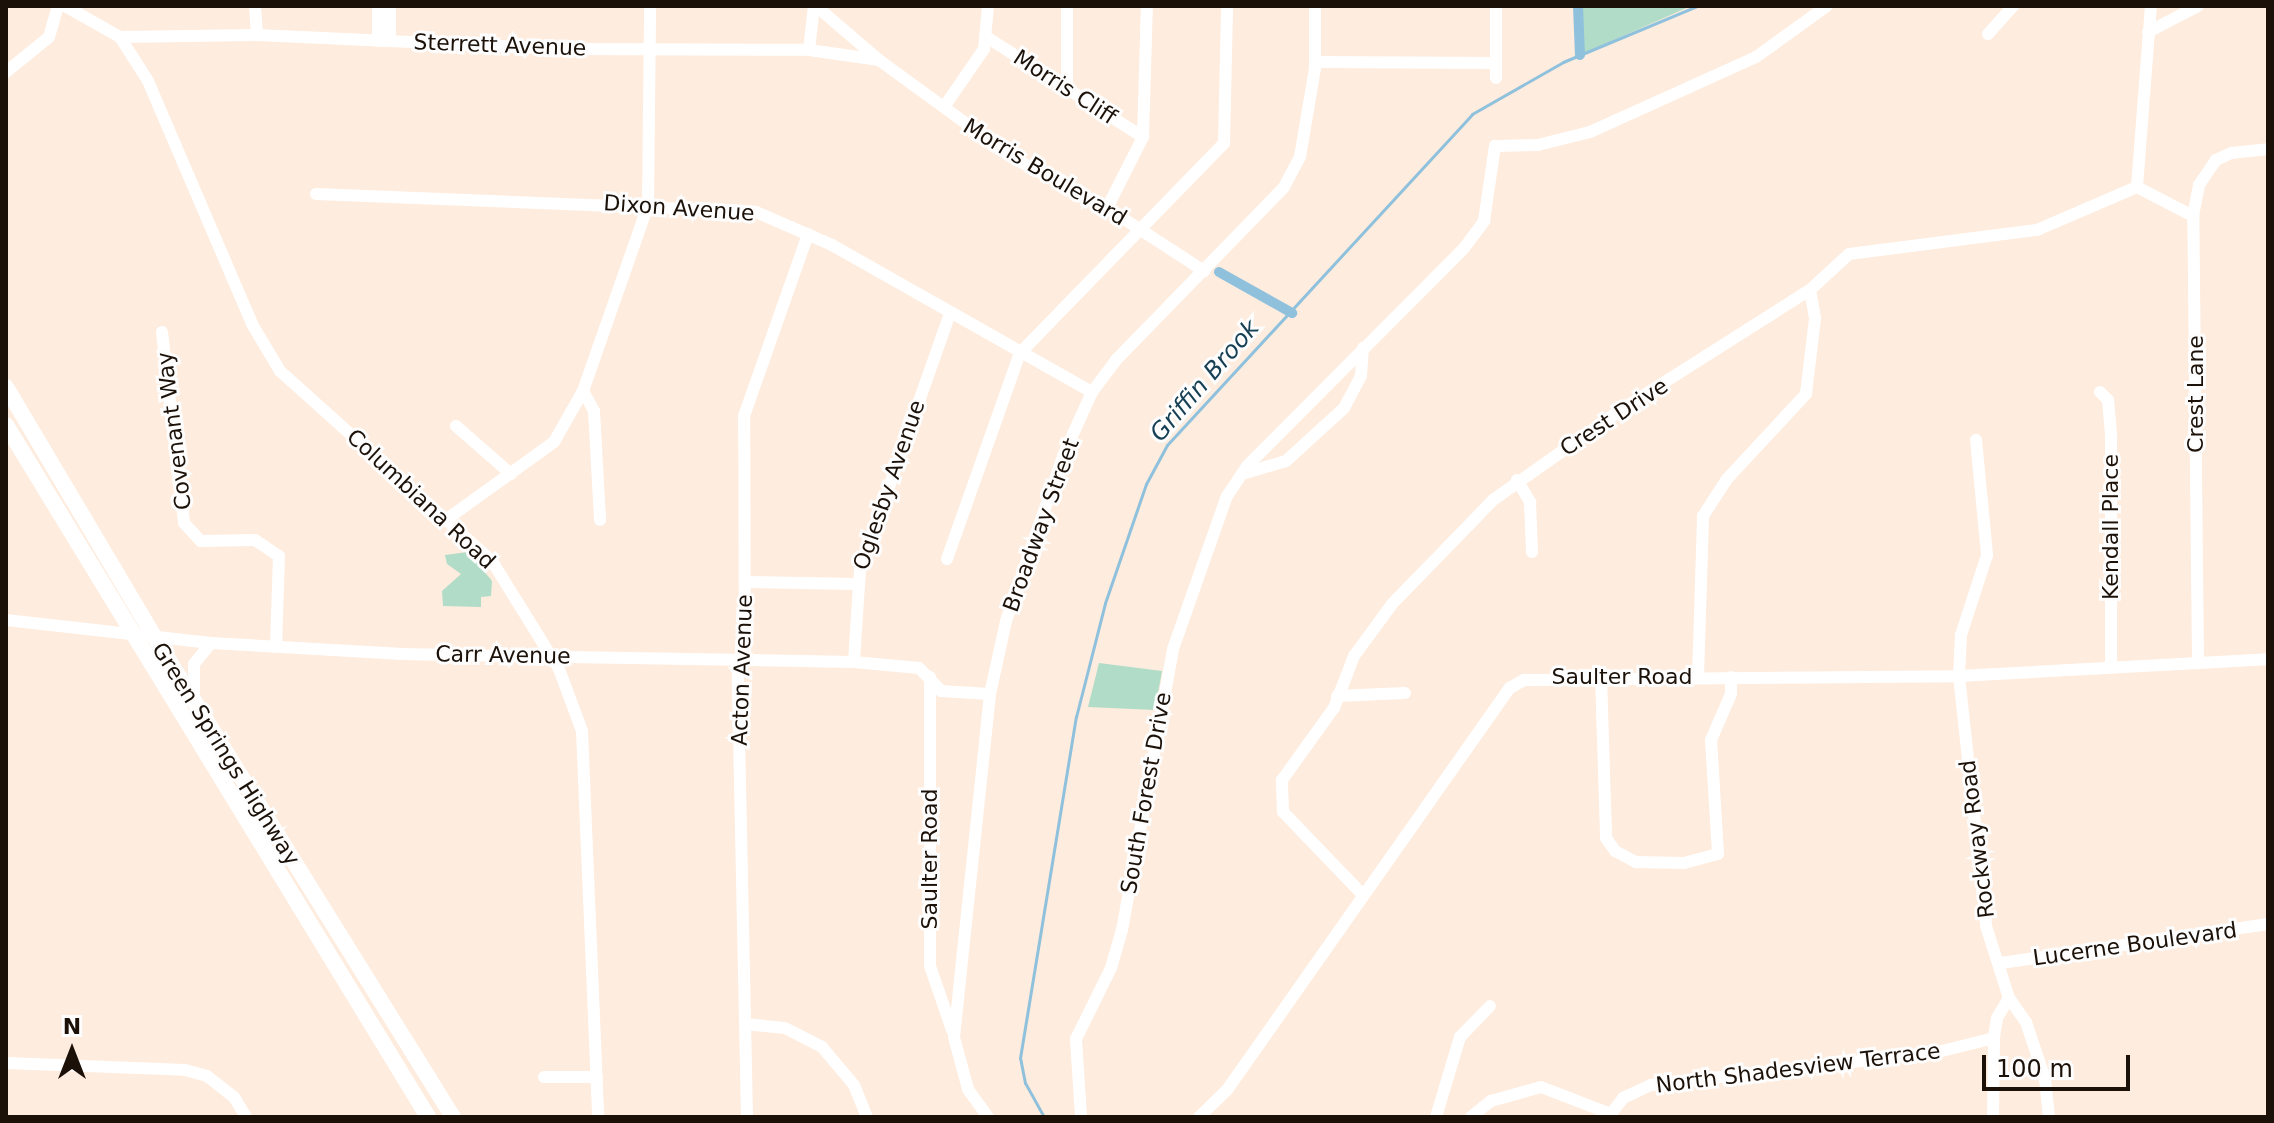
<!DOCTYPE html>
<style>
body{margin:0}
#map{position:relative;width:2274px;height:1123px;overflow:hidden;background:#feecde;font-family:"DejaVu Sans",sans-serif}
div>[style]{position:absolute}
.green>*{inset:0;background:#b1dcc7}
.stream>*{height:3px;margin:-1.5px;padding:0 1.5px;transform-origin:1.5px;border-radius:1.5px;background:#8fc1dd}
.canal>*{height:10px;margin:-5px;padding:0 5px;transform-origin:5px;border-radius:5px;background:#8fc1dd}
.minor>*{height:12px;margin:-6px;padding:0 6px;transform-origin:6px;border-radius:6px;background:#fff}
.major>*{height:16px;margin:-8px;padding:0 8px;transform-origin:8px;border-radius:8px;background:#fff}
span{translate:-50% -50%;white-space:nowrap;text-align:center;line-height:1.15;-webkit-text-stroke:6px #fdfdfd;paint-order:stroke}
.street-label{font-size:22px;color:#1b1109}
.water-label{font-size:24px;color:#174055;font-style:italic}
.frame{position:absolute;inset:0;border:8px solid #1b1109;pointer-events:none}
.north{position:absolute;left:32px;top:1011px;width:80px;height:80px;-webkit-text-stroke:6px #fdfdfd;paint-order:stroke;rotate:0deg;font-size:22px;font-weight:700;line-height:32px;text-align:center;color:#1b1109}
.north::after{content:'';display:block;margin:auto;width:28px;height:36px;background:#1b1109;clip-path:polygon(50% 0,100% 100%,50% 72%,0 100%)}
.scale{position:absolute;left:1982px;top:1055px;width:148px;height:36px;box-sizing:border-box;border:4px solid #1b1109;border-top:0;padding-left:10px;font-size:24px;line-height:28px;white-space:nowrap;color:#1b1109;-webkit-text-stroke:6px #fdfdfd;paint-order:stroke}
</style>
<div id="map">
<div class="green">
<i style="clip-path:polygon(1578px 6px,1691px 6px,1580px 55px)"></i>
<i style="clip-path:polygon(468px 552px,492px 581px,491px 596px,481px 597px,481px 607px,443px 606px,442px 591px,461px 574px,447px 564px,445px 555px)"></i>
<i style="clip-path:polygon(1099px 663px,1162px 671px,1155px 710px,1088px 707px)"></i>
</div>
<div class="stream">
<i style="left:1044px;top:1117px;width:39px;rotate:-119deg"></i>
<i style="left:1025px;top:1083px;width:25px;rotate:-101deg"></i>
<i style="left:1020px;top:1058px;width:346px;rotate:-80.7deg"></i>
<i style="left:1076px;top:717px;width:118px;rotate:-75.7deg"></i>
<i style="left:1105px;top:603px;width:126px;rotate:-71deg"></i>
<i style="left:1146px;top:484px;width:44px;rotate:-61.7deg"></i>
<i style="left:1167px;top:445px;width:450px;rotate:-47.3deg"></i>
<i style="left:1472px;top:114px;width:105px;rotate:-29.7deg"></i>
<i style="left:1563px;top:62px;width:145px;rotate:-22.7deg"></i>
</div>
<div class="canal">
<i style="left:1578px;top:6px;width:49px;rotate:87.7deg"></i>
<i style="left:1219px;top:272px;width:84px;rotate:29.3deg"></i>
</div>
<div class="minor">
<i style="left:65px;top:6px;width:63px;rotate:29.4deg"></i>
<i style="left:120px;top:37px;width:52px;rotate:57.5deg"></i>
<i style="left:148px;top:81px;width:264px;rotate:66.8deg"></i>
<i style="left:252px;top:324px;width:55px;rotate:59.2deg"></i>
<i style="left:280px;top:371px;width:285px;rotate:41.9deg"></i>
<i style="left:492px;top:561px;width:127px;rotate:58.2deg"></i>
<i style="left:559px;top:669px;width:66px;rotate:69.6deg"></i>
<i style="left:582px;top:731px;width:386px;rotate:87.6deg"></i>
<i style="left:255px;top:6px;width:29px;rotate:86deg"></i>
<i style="left:378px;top:6px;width:35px;rotate:90deg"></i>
<i style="left:816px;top:6px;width:83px;rotate:40.6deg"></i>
<i style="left:879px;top:60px;width:168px;rotate:36.1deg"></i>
<i style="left:1015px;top:159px;width:104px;rotate:28deg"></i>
<i style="left:1107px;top:208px;width:116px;rotate:33deg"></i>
<i style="left:1067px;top:6px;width:86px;rotate:90deg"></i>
<i style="left:2148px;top:32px;width:56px;rotate:-27.5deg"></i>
<i style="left:1988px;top:34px;width:38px;rotate:-48deg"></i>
<i style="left:120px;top:37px;width:137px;rotate:-0.8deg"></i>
<i style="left:257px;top:35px;width:314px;rotate:2.6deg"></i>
<i style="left:571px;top:49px;width:238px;rotate:0.2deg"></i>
<i style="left:809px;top:50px;width:71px;rotate:8.1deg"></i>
<i style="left:988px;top:38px;width:184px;rotate:32.6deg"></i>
<i style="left:390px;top:41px;width:35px;rotate:-90deg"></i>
<i style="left:809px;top:50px;width:44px;rotate:-83.5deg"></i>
<i style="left:1315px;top:62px;width:181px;rotate:0.3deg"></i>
<i style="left:6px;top:72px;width:55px;rotate:-39.1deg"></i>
<i style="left:49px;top:37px;width:32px;rotate:-74deg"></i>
<i style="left:1496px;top:78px;width:72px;rotate:-90deg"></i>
<i style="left:944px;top:107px;width:70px;rotate:-55.4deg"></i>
<i style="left:984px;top:49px;width:43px;rotate:-84.7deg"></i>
<i style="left:2137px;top:187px;width:182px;rotate:-85.6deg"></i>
<i style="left:316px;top:194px;width:440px;rotate:2.3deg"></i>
<i style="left:756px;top:212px;width:83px;rotate:23.5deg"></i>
<i style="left:832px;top:245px;width:299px;rotate:29.5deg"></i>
<i style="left:1107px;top:208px;width:80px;rotate:-63.1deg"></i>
<i style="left:1143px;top:137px;width:131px;rotate:-88.3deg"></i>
<i style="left:162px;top:332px;width:192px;rotate:83.4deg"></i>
<i style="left:184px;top:523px;width:25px;rotate:47deg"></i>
<i style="left:201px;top:541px;width:54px;rotate:-1.1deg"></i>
<i style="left:255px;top:540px;width:29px;rotate:34deg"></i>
<i style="left:279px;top:556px;width:91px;rotate:91.9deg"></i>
<i style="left:583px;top:391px;width:23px;rotate:61deg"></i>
<i style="left:594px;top:411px;width:109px;rotate:86.8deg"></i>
<i style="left:2100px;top:392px;width:11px;rotate:45deg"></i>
<i style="left:2108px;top:400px;width:37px;rotate:85deg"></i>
<i style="left:2111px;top:437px;width:229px;rotate:90deg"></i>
<i style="left:456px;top:426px;width:73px;rotate:41.1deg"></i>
<i style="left:1976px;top:440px;width:116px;rotate:84.5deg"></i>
<i style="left:1987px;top:555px;width:84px;rotate:108deg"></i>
<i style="left:1961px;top:635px;width:41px;rotate:92.8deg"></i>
<i style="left:1959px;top:676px;width:251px;rotate:83.8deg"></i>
<i style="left:1986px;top:926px;width:76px;rotate:72.3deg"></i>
<i style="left:2009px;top:998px;width:23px;rotate:121deg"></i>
<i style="left:1997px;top:1018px;width:20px;rotate:99deg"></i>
<i style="left:1994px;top:1038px;width:79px;rotate:90.7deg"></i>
<i style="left:1242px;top:474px;width:46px;rotate:-16.5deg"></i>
<i style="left:1286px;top:461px;width:79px;rotate:-42.4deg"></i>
<i style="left:1344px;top:408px;width:36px;rotate:-62deg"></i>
<i style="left:1361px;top:376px;width:28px;rotate:-86deg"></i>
<i style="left:1517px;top:480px;width:26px;rotate:59deg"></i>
<i style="left:1530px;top:502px;width:50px;rotate:87.7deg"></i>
<i style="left:447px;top:519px;width:132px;rotate:-35.7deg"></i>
<i style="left:554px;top:442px;width:59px;rotate:-60.4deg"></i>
<i style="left:583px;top:391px;width:197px;rotate:-70.7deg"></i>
<i style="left:648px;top:205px;width:199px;rotate:-89.4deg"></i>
<i style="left:947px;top:559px;width:219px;rotate:-70.5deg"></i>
<i style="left:1020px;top:353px;width:293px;rotate:-45.8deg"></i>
<i style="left:1224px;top:143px;width:137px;rotate:-88.7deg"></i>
<i style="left:746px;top:582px;width:110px;rotate:1deg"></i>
<i style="left:6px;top:620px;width:206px;rotate:6.4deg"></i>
<i style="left:211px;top:643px;width:188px;rotate:3.3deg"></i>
<i style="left:399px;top:654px;width:455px;rotate:1deg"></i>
<i style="left:854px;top:662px;width:65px;rotate:5.3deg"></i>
<i style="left:919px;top:668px;width:32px;rotate:46deg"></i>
<i style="left:941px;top:691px;width:49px;rotate:3.5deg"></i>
<i style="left:854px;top:662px;width:93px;rotate:-86.3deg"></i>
<i style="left:860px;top:569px;width:270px;rotate:-70.6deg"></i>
<i style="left:2198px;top:662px;width:446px;rotate:-90.6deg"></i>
<i style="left:2193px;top:216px;width:32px;rotate:-79deg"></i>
<i style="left:2199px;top:185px;width:30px;rotate:-56deg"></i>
<i style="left:2216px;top:160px;width:17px;rotate:-25deg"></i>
<i style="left:2231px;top:153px;width:37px;rotate:-6deg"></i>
<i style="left:1601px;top:676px;width:162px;rotate:88.2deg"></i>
<i style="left:1606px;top:838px;width:16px;rotate:55deg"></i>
<i style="left:1615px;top:851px;width:24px;rotate:28deg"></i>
<i style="left:1636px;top:862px;width:48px;rotate:1.2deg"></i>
<i style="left:1684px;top:863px;width:35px;rotate:-15deg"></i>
<i style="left:1718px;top:854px;width:114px;rotate:-93.5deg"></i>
<i style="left:1711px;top:740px;width:50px;rotate:-66.5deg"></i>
<i style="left:1731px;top:694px;width:17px;rotate:-90deg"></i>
<i style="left:930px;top:677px;width:289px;rotate:90deg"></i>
<i style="left:930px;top:966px;width:68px;rotate:71deg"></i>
<i style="left:1698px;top:677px;width:161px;rotate:-88.2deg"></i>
<i style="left:1703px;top:516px;width:44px;rotate:-57deg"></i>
<i style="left:1727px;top:479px;width:116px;rotate:-47.1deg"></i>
<i style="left:1806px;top:394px;width:77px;rotate:-83.2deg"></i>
<i style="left:1815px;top:318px;width:28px;rotate:-100deg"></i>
<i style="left:194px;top:694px;width:30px;rotate:-90deg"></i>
<i style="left:194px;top:664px;width:27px;rotate:-51deg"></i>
<i style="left:1337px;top:696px;width:68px;rotate:-2.5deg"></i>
<i style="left:1363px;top:895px;width:115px;rotate:-133.9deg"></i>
<i style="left:1283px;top:812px;width:32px;rotate:-92deg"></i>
<i style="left:1282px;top:780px;width:89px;rotate:-54.2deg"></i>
<i style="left:1334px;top:708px;width:56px;rotate:-69deg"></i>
<i style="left:1354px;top:656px;width:64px;rotate:-53.8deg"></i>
<i style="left:1392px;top:604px;width:145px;rotate:-45.8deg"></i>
<i style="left:1493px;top:500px;width:154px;rotate:-35.2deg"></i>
<i style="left:1619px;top:411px;width:226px;rotate:-32.4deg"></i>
<i style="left:1810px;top:290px;width:53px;rotate:-42.7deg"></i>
<i style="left:1849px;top:254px;width:190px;rotate:-7.3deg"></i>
<i style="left:2037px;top:230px;width:109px;rotate:-23.3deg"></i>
<i style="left:2137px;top:187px;width:63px;rotate:27.4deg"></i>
<i style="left:2001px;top:963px;width:270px;rotate:-8.3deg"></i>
<i style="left:2009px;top:998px;width:29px;rotate:55deg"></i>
<i style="left:2026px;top:1022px;width:60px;rotate:71.6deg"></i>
<i style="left:2045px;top:1079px;width:38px;rotate:84deg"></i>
<i style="left:745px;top:1024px;width:40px;rotate:5.7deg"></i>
<i style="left:785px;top:1028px;width:42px;rotate:27.2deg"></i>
<i style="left:822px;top:1047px;width:50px;rotate:49.9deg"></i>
<i style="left:854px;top:1085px;width:35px;rotate:68deg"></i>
<i style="left:6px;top:1063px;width:179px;rotate:2.2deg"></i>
<i style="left:185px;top:1070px;width:23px;rotate:15deg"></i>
<i style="left:207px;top:1076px;width:34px;rotate:38deg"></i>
<i style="left:234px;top:1097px;width:23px;rotate:59deg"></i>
<i style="left:544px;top:1077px;width:53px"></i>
<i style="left:1611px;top:1114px;width:20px;rotate:-53deg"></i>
<i style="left:1623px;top:1098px;width:31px;rotate:-25deg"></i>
<i style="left:1651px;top:1085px;width:285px;rotate:-6.5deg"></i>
<i style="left:1934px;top:1053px;width:62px;rotate:-14deg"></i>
<i style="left:747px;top:1117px;width:443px;rotate:-91.2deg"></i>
<i style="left:738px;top:674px;width:16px;rotate:-63deg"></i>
<i style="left:745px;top:660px;width:244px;rotate:-90.2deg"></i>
<i style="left:744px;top:416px;width:193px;rotate:-70.6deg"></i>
<i style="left:988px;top:1117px;width:34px;rotate:-126deg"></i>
<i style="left:968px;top:1089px;width:54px;rotate:-105.1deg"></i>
<i style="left:954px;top:1037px;width:345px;rotate:-84deg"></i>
<i style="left:990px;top:694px;width:75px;rotate:-77.6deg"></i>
<i style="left:1006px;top:621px;width:175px;rotate:-70.9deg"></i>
<i style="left:1063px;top:456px;width:70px;rotate:-65.6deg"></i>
<i style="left:1092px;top:392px;width:40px;rotate:-53deg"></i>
<i style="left:1116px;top:360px;width:241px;rotate:-45.8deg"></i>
<i style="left:1284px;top:187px;width:34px;rotate:-62deg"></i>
<i style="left:1300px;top:157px;width:90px;rotate:-80.4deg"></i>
<i style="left:1315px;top:68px;width:62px;rotate:-90deg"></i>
<i style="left:1081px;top:1117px;width:78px;rotate:-93.7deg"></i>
<i style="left:1076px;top:1039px;width:79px;rotate:-63.8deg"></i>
<i style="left:1111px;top:968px;width:40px;rotate:-74deg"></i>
<i style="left:1122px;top:930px;width:286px;rotate:-79.7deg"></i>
<i style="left:1173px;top:649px;width:162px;rotate:-70.6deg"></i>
<i style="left:1227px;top:496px;width:36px;rotate:-56deg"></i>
<i style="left:1247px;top:466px;width:308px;rotate:-45.1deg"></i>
<i style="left:1464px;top:248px;width:34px;rotate:-53deg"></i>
<i style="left:1484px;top:221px;width:76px;rotate:-81.7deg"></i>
<i style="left:1495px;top:146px;width:43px;rotate:-1.3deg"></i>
<i style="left:1538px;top:145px;width:54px;rotate:-14deg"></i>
<i style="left:1590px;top:132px;width:182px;rotate:-24.3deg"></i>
<i style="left:1756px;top:57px;width:87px;rotate:-35.7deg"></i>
<i style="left:1199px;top:1117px;width:39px;rotate:-44deg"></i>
<i style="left:1227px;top:1090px;width:492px;rotate:-54.9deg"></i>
<i style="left:1510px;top:688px;width:16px;rotate:-30deg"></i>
<i style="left:1524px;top:680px;width:435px;rotate:-0.5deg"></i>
<i style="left:1959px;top:676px;width:309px;rotate:-3.1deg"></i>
<i style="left:1436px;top:1117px;width:84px;rotate:-73.3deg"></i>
<i style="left:1460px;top:1037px;width:43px;rotate:-45.9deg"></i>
<i style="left:1471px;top:1117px;width:26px;rotate:-39deg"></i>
<i style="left:1491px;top:1101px;width:52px;rotate:-15.6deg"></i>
<i style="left:1541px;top:1087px;width:75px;rotate:21.1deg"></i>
</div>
<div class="major">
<i style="left:6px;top:387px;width:307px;rotate:59.3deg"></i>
<i style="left:163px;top:651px;width:549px;rotate:58.11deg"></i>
<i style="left:6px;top:425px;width:811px;rotate:58.62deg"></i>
</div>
<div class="street-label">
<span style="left:500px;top:45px;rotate:2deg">Sterrett Avenue</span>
<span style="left:1065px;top:87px;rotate:33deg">Morris Cliff</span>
<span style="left:1045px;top:172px;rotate:31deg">Morris Boulevard</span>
<span style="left:679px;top:208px;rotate:4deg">Dixon Avenue</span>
<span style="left:2196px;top:394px;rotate:-90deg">Crest Lane</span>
<span style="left:1614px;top:417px;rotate:-33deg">Crest Drive</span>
<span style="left:174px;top:431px;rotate:-97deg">Covenant Way</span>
<span style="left:889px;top:485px;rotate:-71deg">Oglesby Avenue</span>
<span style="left:421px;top:499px;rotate:43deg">Columbiana Road</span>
<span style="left:1041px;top:525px;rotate:-70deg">Broadway Street</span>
<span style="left:2111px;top:527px;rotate:-90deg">Kendall Place</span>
<span style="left:503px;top:655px;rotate:1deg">Carr Avenue</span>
<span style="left:742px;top:670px;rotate:-88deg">Acton Avenue</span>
<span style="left:1622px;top:677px">Saulter Road</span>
<span style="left:226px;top:754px;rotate:58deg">Green Springs Highway</span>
<span style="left:1146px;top:793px;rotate:-80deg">South Forest Drive</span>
<span style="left:1977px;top:839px;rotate:-97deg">Rockway Road</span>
<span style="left:930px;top:859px;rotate:-90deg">Saulter Road</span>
<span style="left:2135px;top:944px;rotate:-8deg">Lucerne Boulevard</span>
<span style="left:1798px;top:1068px;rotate:-7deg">North Shadesview Terrace</span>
</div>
<div class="water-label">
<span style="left:1205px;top:381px;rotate:-49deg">Griffin Brook</span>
</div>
<div class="frame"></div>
<div class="north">N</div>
<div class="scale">100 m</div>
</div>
